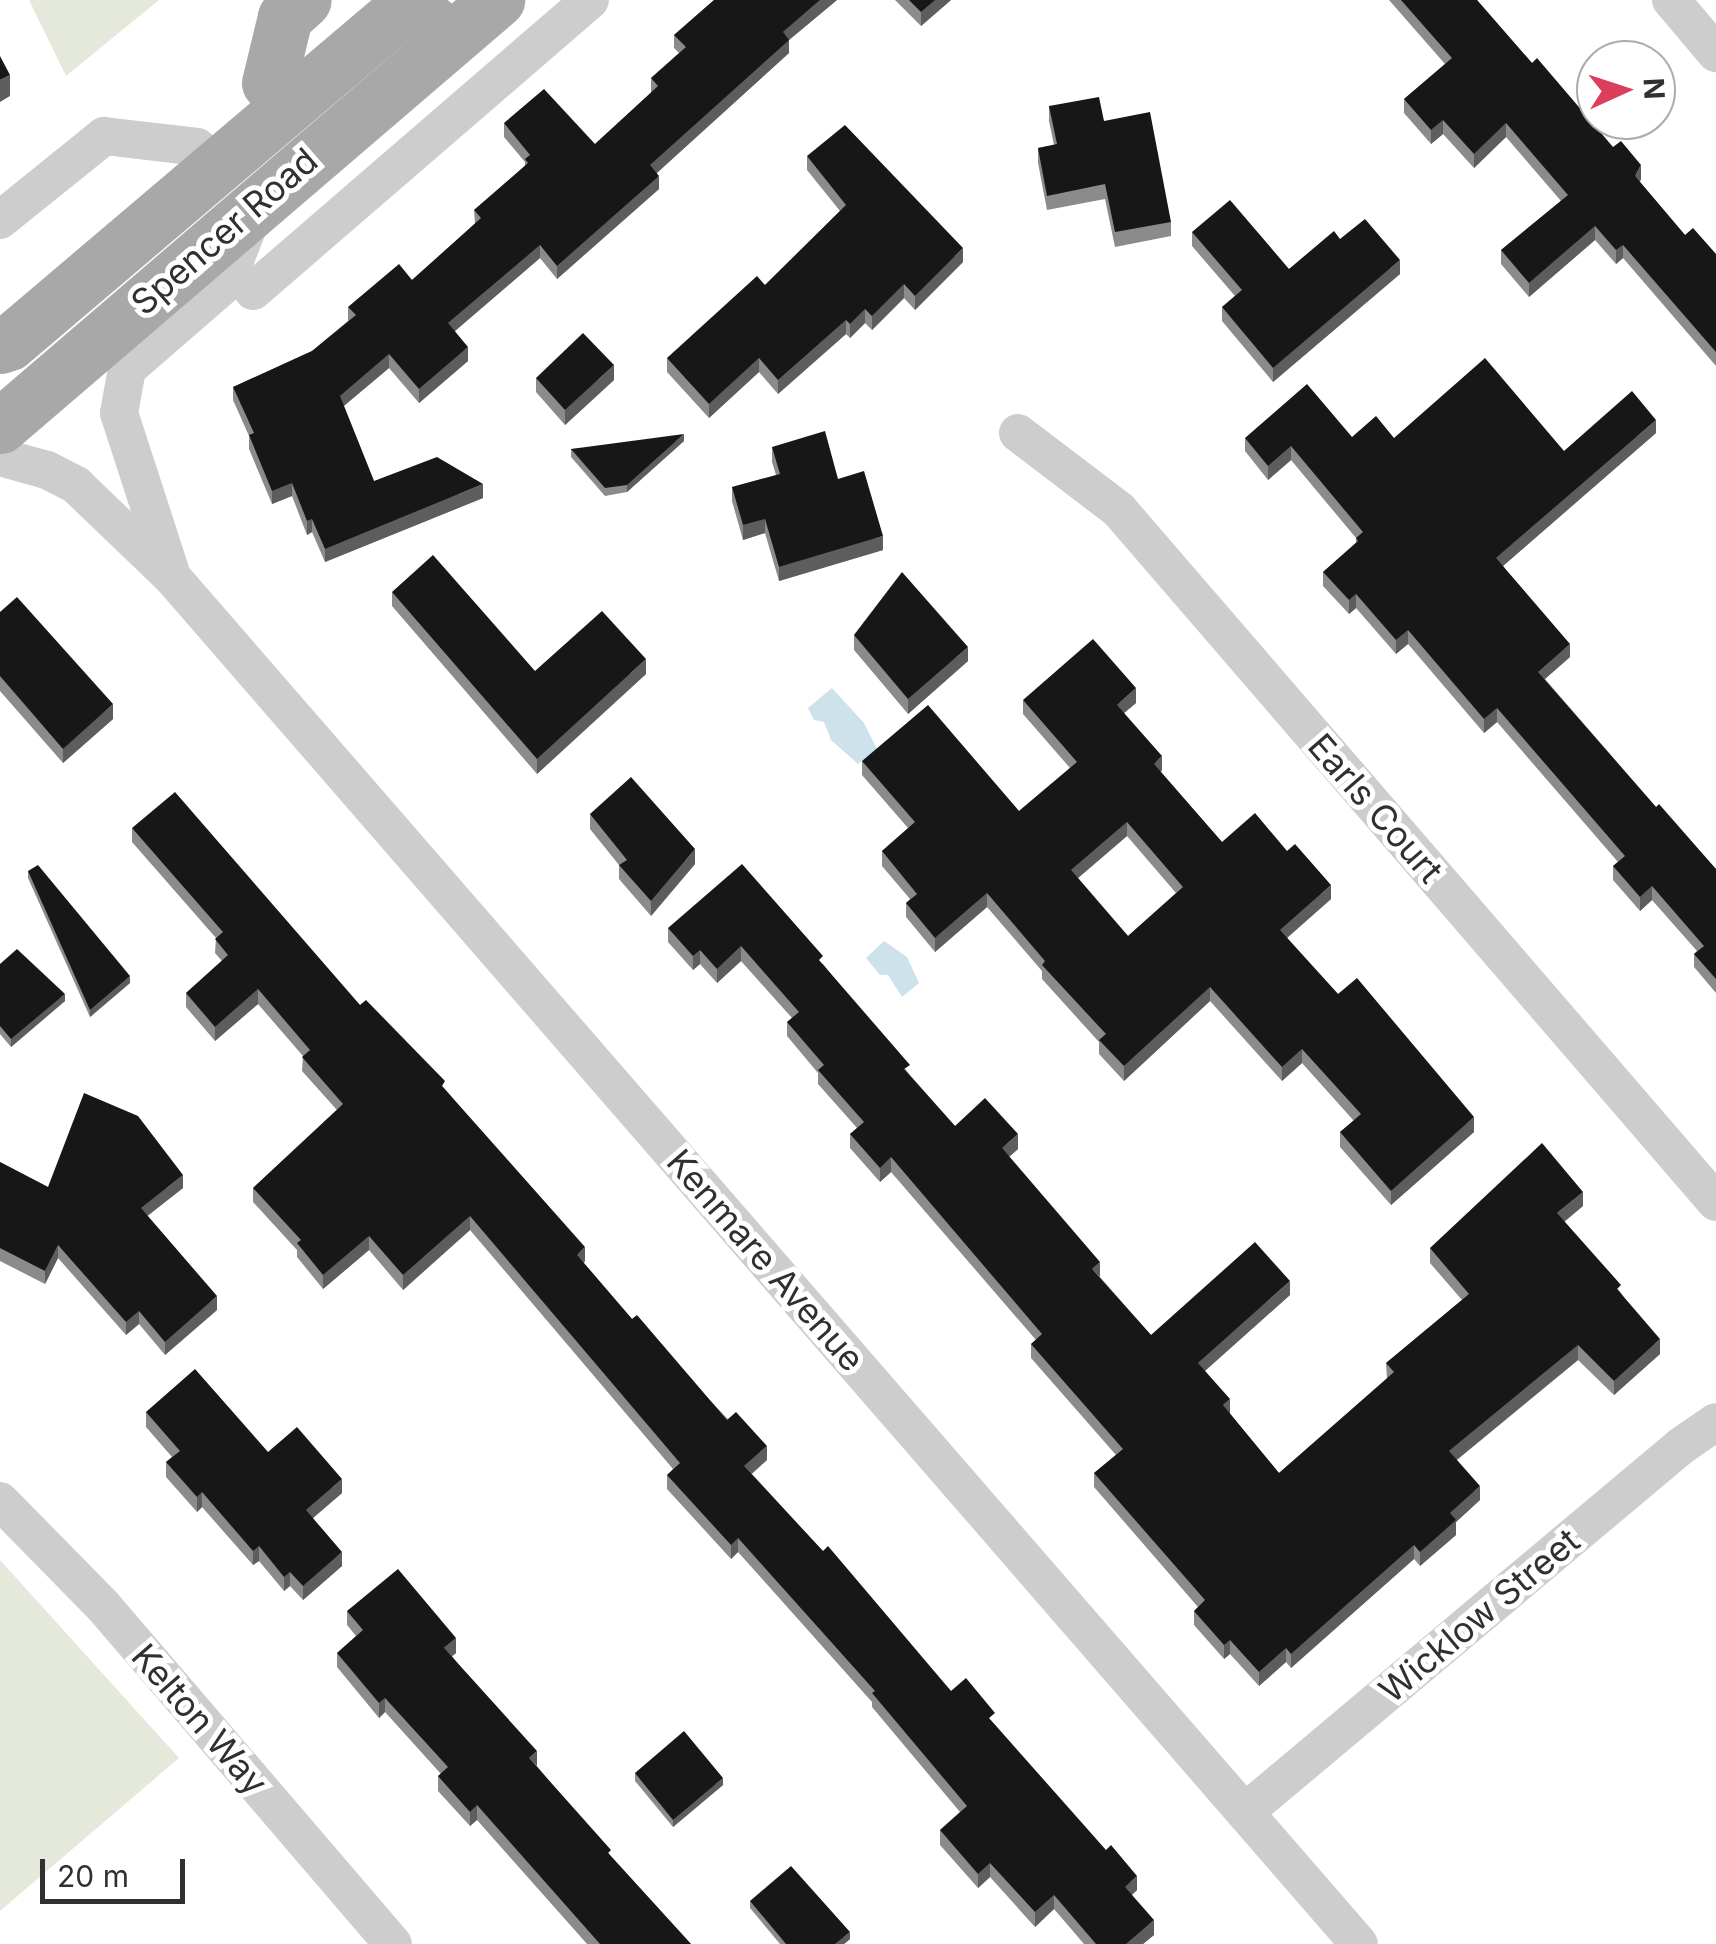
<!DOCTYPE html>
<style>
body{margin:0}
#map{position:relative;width:1716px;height:1944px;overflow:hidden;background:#fff;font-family:Inter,sans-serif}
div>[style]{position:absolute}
.green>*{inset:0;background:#e5e9dc}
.water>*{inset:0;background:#cde2eb}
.minor>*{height:38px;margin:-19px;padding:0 19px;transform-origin:19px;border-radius:19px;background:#cdcdcd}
.primary>*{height:55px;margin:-27.5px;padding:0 27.5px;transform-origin:27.5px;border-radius:27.5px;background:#a8a8a8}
.wall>*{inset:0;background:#8b8b8b}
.shaded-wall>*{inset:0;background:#5d5d5d}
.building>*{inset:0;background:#171717}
span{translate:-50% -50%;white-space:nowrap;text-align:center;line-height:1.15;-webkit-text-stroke:10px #fff;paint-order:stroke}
.street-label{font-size:35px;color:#303030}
.north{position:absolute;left:1576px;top:40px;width:100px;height:100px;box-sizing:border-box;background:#fff;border:2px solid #acacac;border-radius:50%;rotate:87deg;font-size:28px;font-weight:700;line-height:40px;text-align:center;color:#303030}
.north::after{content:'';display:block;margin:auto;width:35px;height:45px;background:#db3f5b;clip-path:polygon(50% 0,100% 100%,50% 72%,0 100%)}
.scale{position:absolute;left:40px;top:1859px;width:145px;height:45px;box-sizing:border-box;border:5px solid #303030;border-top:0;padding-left:12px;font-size:30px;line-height:35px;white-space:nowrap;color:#303030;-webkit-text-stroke:8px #fff;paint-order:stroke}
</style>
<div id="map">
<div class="green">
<i style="clip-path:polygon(29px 0,159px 0,66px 76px)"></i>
<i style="clip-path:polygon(0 1560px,179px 1758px,0 1911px)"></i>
</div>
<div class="water">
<i style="clip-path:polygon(832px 688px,864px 723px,877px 749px,858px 764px,831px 740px,824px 722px,814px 720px,808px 708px)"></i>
<i style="clip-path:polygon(884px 941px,907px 957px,919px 983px,902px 997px,888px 975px,880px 975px,866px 958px)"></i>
</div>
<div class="minor">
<i style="left:1671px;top:0;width:70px;rotate:49.7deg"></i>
<i style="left:0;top:220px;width:134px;rotate:-38.9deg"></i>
<i style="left:104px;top:136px;width:94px;rotate:6.7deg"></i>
<i style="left:253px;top:291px;width:445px;rotate:-40.8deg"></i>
<i style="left:1018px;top:433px;width:127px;rotate:37.3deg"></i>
<i style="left:1119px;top:510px;width:914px;rotate:49.22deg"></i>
<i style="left:0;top:457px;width:49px;rotate:15.5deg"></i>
<i style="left:47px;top:470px;width:33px;rotate:27deg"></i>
<i style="left:76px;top:485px;width:133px;rotate:43.8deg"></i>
<i style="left:172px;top:577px;width:1810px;rotate:49.03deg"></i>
<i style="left:170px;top:570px;width:165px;rotate:-108deg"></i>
<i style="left:119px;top:413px;width:45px;rotate:-79.7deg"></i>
<i style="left:127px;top:369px;width:131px;rotate:-41deg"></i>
<i style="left:226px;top:283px;width:74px;rotate:-68.6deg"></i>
<i style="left:0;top:1501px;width:148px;rotate:45.5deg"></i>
<i style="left:104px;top:1607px;width:444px;rotate:49.4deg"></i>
<i style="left:1245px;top:1812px;width:569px;rotate:-40.01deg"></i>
<i style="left:1681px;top:1446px;width:42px;rotate:-34.4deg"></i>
</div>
<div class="primary">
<i style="left:269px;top:83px;width:68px;rotate:-76.4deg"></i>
<i style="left:285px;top:17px;width:25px;rotate:-42deg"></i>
<i style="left:0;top:346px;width:9px;rotate:-18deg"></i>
<i style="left:9px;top:343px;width:513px;rotate:-40.33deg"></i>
<i style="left:400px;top:11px;width:25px;rotate:12deg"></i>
<i style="left:424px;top:16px;width:34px;rotate:40deg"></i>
<i style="left:0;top:426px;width:655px;rotate:-40.6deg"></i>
</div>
<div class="wall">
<i style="clip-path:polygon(714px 0,837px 0,789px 40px,789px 53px,657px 173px,659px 189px,557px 279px,540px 258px,455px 331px,468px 361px,419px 403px,389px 368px,344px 406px,374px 481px,483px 498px,325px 562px,312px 532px,307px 535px,292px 496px,272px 504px,249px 449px,249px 436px,233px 400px,233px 387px,312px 351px,348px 321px,348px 307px,412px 280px,475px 224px,474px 210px,525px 166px,525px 162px,504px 137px,504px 123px,595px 144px,651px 93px,651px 78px,679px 53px,674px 48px,674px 35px)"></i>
<i style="clip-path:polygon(895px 0,951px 0,921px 26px)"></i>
<i style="clip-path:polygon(1389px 0,1477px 0,1532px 63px,1641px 179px,1640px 182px,1685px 235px,1716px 254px,1716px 366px,1623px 258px,1616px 264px,1595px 240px,1529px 297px,1501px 264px,1501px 250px,1561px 201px,1506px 137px,1474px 168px,1443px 134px,1431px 144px,1404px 113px,1404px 99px,1445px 64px)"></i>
<i style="clip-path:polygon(1049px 106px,1104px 121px,1171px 222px,1171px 236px,1115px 247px,1105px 199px,1047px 210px,1038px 163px,1038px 148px,1054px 145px,1049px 121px)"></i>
<i style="clip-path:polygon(807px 156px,963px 262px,915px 310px,904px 298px,872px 330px,865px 323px,850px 338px,846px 334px,778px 394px,759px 372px,709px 418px,667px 372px,667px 358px,765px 285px,840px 211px,807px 170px)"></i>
<i style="clip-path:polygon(1192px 232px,1289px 269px,1340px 239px,1400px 274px,1273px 382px,1222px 321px,1222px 307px,1235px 296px,1192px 246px)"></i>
<i style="clip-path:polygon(536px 378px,614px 380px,565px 425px,536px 392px)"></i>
<i style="clip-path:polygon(1656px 433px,1503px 566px,1570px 657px,1545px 679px,1656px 807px,1716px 869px,1716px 993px,1694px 967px,1694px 954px,1697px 951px,1652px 900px,1640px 911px,1613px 880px,1613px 866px,1618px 862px,1497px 722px,1484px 733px,1408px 644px,1396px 654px,1356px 608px,1349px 614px,1323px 586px,1323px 572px,1356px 543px,1356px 538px,1291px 460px,1268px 480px,1245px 451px,1245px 438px,1352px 437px,1394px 438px,1564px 451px)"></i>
<i style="clip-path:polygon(684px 441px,627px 492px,605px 496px,571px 457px,571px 449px)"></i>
<i style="clip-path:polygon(772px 447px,838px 479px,883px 550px,779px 581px,765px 533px,743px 540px,732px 501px,732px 487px,776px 475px,772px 462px)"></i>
<i style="clip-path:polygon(392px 592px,535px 671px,646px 674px,537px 774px,392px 606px)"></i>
<i style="clip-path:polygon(0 612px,113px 719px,63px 763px,0 691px)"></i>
<i style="clip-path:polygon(854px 635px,968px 661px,908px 714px,854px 650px)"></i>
<i style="clip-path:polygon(evenodd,1023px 700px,1136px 703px,1124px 713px,1162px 770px,1161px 772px,1222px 842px,1331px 899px,1287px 938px,1338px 994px,1474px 1132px,1391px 1205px,1340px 1147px,1340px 1132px,1354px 1121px,1302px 1063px,1282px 1081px,1210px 1001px,1124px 1081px,1099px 1054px,1099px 1042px,1042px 979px,1042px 971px,987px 907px,935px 952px,906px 917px,906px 903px,910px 899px,882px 866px,882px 851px,908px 828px,862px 775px,862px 761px,1019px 811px,1070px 768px,1023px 714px,1023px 700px,1127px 836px,1176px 893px,1128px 936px,1078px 878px,1127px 836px)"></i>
<i style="clip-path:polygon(590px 814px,695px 864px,651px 916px,619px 879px,619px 865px,590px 829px)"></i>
<i style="clip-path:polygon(132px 828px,360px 1005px,445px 1089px,585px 1261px,584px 1263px,632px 1319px,767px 1460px,752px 1474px,951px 1691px,995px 1725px,1137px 1890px,1132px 1895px,1154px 1935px,1143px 1944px,1084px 1944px,1054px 1909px,1035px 1927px,990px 1877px,978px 1888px,940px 1845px,940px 1830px,960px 1812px,872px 1707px,872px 1702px,738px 1552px,731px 1559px,667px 1489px,667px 1475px,673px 1469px,470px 1230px,403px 1290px,369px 1250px,323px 1289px,297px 1257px,297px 1250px,253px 1202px,253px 1188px,337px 1110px,302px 1071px,303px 1056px,258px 1004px,215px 1041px,186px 1007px,186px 993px,222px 961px,215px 953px,216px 938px,132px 842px)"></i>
<i style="clip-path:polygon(28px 871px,130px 983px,90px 1017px,28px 878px)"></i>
<i style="clip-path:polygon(668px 928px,823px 964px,910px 1075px,955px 1126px,1018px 1149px,1009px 1157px,1100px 1277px,1151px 1335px,1290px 1295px,1205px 1371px,1230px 1414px,1279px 1473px,1387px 1379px,1386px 1363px,1462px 1300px,1430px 1263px,1430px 1248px,1583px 1206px,1564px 1221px,1621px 1293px,1660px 1354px,1614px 1395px,1578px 1360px,1457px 1460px,1480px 1500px,1456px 1522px,1456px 1535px,1420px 1566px,1414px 1559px,1291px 1668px,1286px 1662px,1259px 1686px,1230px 1654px,1224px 1659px,1194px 1625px,1194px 1611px,1198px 1607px,1094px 1487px,1094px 1473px,1116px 1455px,1031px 1358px,1031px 1344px,1036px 1340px,891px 1172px,880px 1182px,850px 1148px,850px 1134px,857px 1128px,818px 1084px,818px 1073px,787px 1036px,787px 1022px,792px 1018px,741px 961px,717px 983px,700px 964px,693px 970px,668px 942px)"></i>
<i style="clip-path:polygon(0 964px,65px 1001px,11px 1047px,0 1034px)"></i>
<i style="clip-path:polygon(0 1162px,48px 1187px,183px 1188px,147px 1216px,217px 1310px,165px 1355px,139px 1324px,126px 1335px,58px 1258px,45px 1284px,0 1261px)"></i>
<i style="clip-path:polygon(146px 1412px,268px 1452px,342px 1493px,313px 1518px,342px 1566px,303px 1600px,290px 1586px,284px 1591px,259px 1561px,253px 1565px,202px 1507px,197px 1512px,166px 1477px,166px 1462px,172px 1457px,146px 1427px)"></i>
<i style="clip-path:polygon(347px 1611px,456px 1653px,452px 1656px,537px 1766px,611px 1856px,691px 1944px,587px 1944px,477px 1820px,470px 1826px,438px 1791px,438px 1776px,441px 1774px,385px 1712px,379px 1718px,337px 1667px,337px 1653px,356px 1636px,347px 1625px)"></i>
<i style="clip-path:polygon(635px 1773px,723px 1785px,673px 1827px,635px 1781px)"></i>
<i style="clip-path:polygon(750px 1901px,850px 1939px,844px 1944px,780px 1944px,750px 1908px)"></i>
</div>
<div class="shaded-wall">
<i style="clip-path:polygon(820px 0,837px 0,789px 40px,789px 53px,650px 179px,650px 165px,783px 32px)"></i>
<i style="clip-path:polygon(935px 0,951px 0,921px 26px,921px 12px)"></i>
<i style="clip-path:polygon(10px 75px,10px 96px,0 102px,0 80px)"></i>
<i style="clip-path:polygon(1443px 120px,1443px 134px,1431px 144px,1431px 130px)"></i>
<i style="clip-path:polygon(1506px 123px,1506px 137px,1474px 168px,1474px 154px)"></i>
<i style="clip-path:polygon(1641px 165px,1641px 179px,1635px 190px,1635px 176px)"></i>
<i style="clip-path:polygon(659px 176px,659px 189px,557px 279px,557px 266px)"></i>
<i style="clip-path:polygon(1595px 226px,1595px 240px,1529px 297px,1529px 283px)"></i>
<i style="clip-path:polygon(540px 245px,540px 258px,448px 337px,448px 323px)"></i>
<i style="clip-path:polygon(1623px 245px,1623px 258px,1616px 264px,1616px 250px)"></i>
<i style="clip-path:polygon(963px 248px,963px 262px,915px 310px,915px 296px)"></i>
<i style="clip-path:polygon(1400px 260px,1400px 274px,1273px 382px,1273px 368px)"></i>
<i style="clip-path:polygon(904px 284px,904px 298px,872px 330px,872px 316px)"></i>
<i style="clip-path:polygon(865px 309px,865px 323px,850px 338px,850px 324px)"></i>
<i style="clip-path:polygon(846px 320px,846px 334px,778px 394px,778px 380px)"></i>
<i style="clip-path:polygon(468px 347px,468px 361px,419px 403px,419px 389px)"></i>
<i style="clip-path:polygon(389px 354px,389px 368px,340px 409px,340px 396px)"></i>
<i style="clip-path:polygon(759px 358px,759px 372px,709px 418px,709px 404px)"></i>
<i style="clip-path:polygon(614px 365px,614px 380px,565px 425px,565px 410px)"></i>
<i style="clip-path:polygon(1656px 420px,1656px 433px,1496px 572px,1496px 558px)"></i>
<i style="clip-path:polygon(684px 434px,684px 441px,627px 492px,627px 485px)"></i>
<i style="clip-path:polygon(1291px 446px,1291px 460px,1268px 480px,1268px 466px)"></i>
<i style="clip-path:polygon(292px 483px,292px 496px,272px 504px,272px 491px)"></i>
<i style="clip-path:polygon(483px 484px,483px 498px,325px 562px,325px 549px)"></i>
<i style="clip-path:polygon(312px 519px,312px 532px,307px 535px,307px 521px)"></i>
<i style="clip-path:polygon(765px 519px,765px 533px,743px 540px,743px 525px)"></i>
<i style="clip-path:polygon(883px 536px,883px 550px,779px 581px,779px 567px)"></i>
<i style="clip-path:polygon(1356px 594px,1356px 608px,1349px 614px,1349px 600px)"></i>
<i style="clip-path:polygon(1408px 630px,1408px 644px,1396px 654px,1396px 640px)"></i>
<i style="clip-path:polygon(1570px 644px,1570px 657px,1538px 685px,1538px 672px)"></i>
<i style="clip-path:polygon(968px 647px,968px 661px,908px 714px,908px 699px)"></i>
<i style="clip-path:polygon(646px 659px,646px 674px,537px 774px,537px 759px)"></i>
<i style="clip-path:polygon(1136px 688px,1136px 703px,1117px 719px,1117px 705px)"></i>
<i style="clip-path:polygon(113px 704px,113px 719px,63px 763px,63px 749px)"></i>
<i style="clip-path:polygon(1497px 708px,1497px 722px,1484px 733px,1484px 719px)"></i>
<i style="clip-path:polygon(1162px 756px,1162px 770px,1154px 778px,1154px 764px)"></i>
<i style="clip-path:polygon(1127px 822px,1127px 836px,1071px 884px,1071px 870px)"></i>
<i style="clip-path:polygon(695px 849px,695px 864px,651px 916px,651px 901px)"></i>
<i style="clip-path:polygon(1331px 885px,1331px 899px,1280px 944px,1280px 930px)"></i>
<i style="clip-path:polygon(1652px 886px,1652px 900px,1640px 911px,1640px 897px)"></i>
<i style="clip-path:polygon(987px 893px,987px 907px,935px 952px,935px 938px)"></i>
<i style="clip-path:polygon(741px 946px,741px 961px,717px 983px,717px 969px)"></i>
<i style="clip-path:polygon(700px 950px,700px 964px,693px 970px,693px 956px)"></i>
<i style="clip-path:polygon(130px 976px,130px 983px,90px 1017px,90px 1010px)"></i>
<i style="clip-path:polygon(1210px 987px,1210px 1001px,1124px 1081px,1124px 1066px)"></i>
<i style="clip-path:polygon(258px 989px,258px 1004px,215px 1041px,215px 1027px)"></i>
<i style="clip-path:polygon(65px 994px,65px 1001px,11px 1047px,11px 1039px)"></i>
<i style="clip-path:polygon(1302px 1049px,1302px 1063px,1282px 1081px,1282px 1067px)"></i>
<i style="clip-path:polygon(1474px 1117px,1474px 1132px,1391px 1205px,1391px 1191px)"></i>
<i style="clip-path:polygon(1018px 1134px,1018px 1149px,1002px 1163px,1002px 1148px)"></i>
<i style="clip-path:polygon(891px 1157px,891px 1172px,880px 1182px,880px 1168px)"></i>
<i style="clip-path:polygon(183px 1175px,183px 1188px,141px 1221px,141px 1208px)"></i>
<i style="clip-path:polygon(1583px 1192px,1583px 1206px,1557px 1228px,1557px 1213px)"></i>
<i style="clip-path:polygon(470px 1216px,470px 1230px,403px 1290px,403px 1275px)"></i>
<i style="clip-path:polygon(369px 1236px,369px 1250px,323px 1289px,323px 1275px)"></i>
<i style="clip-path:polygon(58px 1245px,58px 1258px,45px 1284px,45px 1271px)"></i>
<i style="clip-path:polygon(585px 1247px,585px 1261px,577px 1269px,577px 1255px)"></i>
<i style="clip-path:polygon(1100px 1262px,1100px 1277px,1092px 1269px)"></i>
<i style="clip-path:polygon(1290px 1281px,1290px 1295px,1198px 1377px,1198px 1363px)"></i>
<i style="clip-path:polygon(217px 1296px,217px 1310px,165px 1355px,165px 1342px)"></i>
<i style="clip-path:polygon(139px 1311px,139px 1324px,126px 1335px,126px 1322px)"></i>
<i style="clip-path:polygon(1660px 1339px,1660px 1354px,1614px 1395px,1614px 1381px)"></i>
<i style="clip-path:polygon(1578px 1345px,1578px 1360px,1449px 1466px,1449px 1451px)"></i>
<i style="clip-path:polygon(1230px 1399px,1230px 1414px,1223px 1405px)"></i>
<i style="clip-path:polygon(767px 1446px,767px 1460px,744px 1480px,744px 1466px)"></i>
<i style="clip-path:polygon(342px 1479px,342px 1493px,306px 1524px,306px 1510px)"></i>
<i style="clip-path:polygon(1480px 1486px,1480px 1500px,1456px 1522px,1456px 1535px,1420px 1566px,1420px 1552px,1450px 1513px)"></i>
<i style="clip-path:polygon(202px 1492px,202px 1507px,197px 1512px,197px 1497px)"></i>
<i style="clip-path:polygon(738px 1538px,738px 1552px,731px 1559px,731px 1545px)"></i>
<i style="clip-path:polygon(1414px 1545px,1414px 1559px,1291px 1668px,1291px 1654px)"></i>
<i style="clip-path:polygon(259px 1546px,259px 1561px,253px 1565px,253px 1551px)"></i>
<i style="clip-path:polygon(342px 1552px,342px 1566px,303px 1600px,303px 1586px)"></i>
<i style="clip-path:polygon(290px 1572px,290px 1586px,284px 1591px,284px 1577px)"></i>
<i style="clip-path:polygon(456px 1638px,456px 1653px,444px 1663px,444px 1648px)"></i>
<i style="clip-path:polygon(1230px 1640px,1230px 1654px,1224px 1659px,1224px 1645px)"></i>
<i style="clip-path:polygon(1286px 1648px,1286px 1662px,1259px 1686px,1259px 1672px)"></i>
<i style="clip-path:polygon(385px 1698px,385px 1712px,379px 1718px,379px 1703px)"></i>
<i style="clip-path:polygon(537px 1751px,537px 1766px,529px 1758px)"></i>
<i style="clip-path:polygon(723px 1778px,723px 1785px,673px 1827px,673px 1820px)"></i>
<i style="clip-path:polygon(477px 1805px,477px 1820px,470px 1826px,470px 1812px)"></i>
<i style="clip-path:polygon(990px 1863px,990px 1877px,978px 1888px,978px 1874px)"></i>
<i style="clip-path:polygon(1137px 1876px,1137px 1890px,1125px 1901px,1125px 1887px)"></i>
<i style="clip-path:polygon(1054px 1895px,1054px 1909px,1035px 1927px,1035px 1912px)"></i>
<i style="clip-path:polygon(1154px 1920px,1154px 1935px,1143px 1944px,1126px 1944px)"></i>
<i style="clip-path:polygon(850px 1932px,850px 1939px,844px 1944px,835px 1944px)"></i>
</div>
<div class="building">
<i style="clip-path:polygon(714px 0,820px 0,783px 32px,789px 40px,650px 165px,659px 176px,557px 266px,540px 245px,448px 323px,468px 347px,419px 389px,389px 354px,340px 396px,374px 481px,437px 457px,483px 484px,325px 549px,312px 519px,307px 521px,292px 483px,272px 491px,249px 435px,254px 433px,233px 387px,312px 351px,356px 315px,348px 307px,399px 264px,412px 280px,481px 218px,474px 210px,528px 163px,525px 159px,530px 155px,504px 123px,544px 89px,595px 144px,658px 86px,651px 78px,686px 47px,674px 35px)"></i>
<i style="clip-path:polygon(909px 0,935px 0,921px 12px)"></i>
<i style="clip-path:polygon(1401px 0,1477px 0,1532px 63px,1537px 58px,1613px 147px,1621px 141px,1641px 165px,1635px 176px,1685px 235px,1693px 228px,1716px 254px,1716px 352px,1623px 245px,1616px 250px,1595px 226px,1529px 283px,1501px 250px,1568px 195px,1506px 123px,1474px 154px,1443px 120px,1431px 130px,1404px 99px,1452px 58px)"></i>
<i style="clip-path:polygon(0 56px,10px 75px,0 80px)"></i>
<i style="clip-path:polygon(1099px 97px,1104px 121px,1150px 112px,1171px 222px,1115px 232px,1105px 184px,1047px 196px,1038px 148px,1057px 144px,1049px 106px)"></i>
<i style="clip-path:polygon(845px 125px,963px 248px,915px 296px,904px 284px,872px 316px,865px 309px,850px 324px,846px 320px,778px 380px,759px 358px,709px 404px,667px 358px,757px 276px,765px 285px,846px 205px,807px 156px)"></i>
<i style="clip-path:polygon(1230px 200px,1289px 269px,1334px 231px,1340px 239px,1365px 219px,1400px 260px,1273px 368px,1222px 307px,1242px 290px,1192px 232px)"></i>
<i style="clip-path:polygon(583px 333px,614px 365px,565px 410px,536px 378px)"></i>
<i style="clip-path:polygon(1485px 358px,1564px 451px,1632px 391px,1656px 420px,1496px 558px,1570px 644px,1538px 672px,1656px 807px,1659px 804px,1716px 869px,1716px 979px,1694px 954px,1704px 946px,1652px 886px,1640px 897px,1613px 866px,1625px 856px,1497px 708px,1484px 719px,1408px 630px,1396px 640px,1356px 594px,1349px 600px,1323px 572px,1358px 541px,1356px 538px,1363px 532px,1291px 446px,1268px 466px,1245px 438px,1307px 384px,1352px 437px,1376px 416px,1394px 438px)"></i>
<i style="clip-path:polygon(825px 431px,838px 479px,864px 471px,883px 536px,779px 567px,765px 519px,743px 525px,732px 487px,780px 474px,772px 447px)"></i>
<i style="clip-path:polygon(684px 434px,627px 485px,605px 488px,571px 449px)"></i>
<i style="clip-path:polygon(433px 555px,535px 671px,602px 611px,646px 659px,537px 759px,392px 592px)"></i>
<i style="clip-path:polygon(902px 572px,968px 647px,908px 699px,854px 635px)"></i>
<i style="clip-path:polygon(17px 597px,113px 704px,63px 749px,0 676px,0 612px)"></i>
<i style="clip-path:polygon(evenodd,1093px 639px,1136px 688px,1117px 705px,1162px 756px,1154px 764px,1222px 842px,1255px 813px,1287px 851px,1295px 844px,1331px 885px,1280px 930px,1338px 994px,1357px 978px,1474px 1117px,1391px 1191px,1340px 1132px,1361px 1114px,1302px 1049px,1282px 1067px,1210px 987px,1124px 1066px,1099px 1040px,1106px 1034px,1042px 965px,1045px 961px,987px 893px,935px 938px,906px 903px,917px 894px,882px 851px,915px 822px,862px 761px,928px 705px,1019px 811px,1077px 762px,1023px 700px,1093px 639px,1127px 822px,1183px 887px,1128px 936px,1071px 870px,1127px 822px)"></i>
<i style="clip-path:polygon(631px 777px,695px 849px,651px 901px,619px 865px,627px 860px,590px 814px)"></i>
<i style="clip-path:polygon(175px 792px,360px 1005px,366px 1000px,445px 1081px,442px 1086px,585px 1247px,577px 1255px,632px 1319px,637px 1315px,727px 1420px,736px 1412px,767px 1446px,744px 1466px,823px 1551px,828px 1546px,951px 1691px,966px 1678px,995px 1713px,989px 1718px,1106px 1850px,1111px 1845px,1137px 1876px,1125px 1887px,1154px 1920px,1126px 1944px,1096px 1944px,1054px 1895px,1035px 1912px,990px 1863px,978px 1874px,940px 1830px,967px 1806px,872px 1693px,875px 1691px,738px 1538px,731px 1545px,667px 1475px,680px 1463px,470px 1216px,403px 1275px,369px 1236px,323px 1275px,297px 1243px,301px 1240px,253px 1188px,343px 1104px,302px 1057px,310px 1050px,258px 989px,215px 1027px,186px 993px,228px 955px,215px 939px,223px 932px,132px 828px)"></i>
<i style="clip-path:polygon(742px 864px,823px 956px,819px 960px,910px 1065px,904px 1069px,955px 1126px,985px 1098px,1018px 1134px,1002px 1148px,1100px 1262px,1092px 1269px,1151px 1335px,1255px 1242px,1290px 1281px,1198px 1363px,1230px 1399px,1223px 1405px,1279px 1473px,1394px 1372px,1386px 1363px,1469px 1294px,1430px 1248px,1542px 1143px,1583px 1192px,1557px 1213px,1621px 1285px,1617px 1289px,1660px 1339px,1614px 1381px,1578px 1345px,1449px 1451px,1480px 1486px,1450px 1513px,1456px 1520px,1420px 1552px,1414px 1545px,1291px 1654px,1286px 1648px,1259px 1672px,1230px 1640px,1224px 1645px,1194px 1611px,1205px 1600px,1094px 1473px,1123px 1449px,1031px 1344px,1042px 1334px,891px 1157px,880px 1168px,850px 1134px,864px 1122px,818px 1070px,824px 1065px,787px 1022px,799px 1012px,741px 946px,717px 969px,700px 950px,693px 956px,668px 928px)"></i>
<i style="clip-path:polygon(38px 865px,130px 976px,90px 1010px,28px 871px)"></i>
<i style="clip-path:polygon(17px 949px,65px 994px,11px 1039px,0 1026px,0 964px)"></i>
<i style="clip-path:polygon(84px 1093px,138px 1116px,183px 1175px,141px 1208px,217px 1296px,165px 1342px,139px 1311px,126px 1322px,58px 1245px,45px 1271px,0 1248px,0 1162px,48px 1187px)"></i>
<i style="clip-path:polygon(195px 1369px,268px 1452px,297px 1427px,342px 1479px,306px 1510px,342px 1552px,303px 1586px,290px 1572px,284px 1577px,259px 1546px,253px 1551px,202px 1492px,197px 1497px,166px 1462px,180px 1451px,146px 1412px)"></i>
<i style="clip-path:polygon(398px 1569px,456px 1638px,444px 1648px,537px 1751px,529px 1758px,611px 1850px,608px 1853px,691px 1944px,600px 1944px,477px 1805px,470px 1812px,438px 1776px,448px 1767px,385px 1698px,379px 1703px,337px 1653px,363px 1630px,347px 1611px)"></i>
<i style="clip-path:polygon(684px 1731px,723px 1778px,673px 1820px,635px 1773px)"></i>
<i style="clip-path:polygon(791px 1866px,850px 1932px,835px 1944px,786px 1944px,750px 1901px)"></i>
</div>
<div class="street-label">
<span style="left:224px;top:231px;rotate:-41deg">Spencer Road</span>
<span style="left:1376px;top:808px;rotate:49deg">Earls Court</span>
<span style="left:766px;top:1260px;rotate:49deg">Kenmare Avenue</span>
<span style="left:1479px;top:1615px;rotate:-40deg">Wicklow Street</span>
<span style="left:200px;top:1719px;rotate:49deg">Kelton Way</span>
</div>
<div class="north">N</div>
<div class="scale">20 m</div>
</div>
